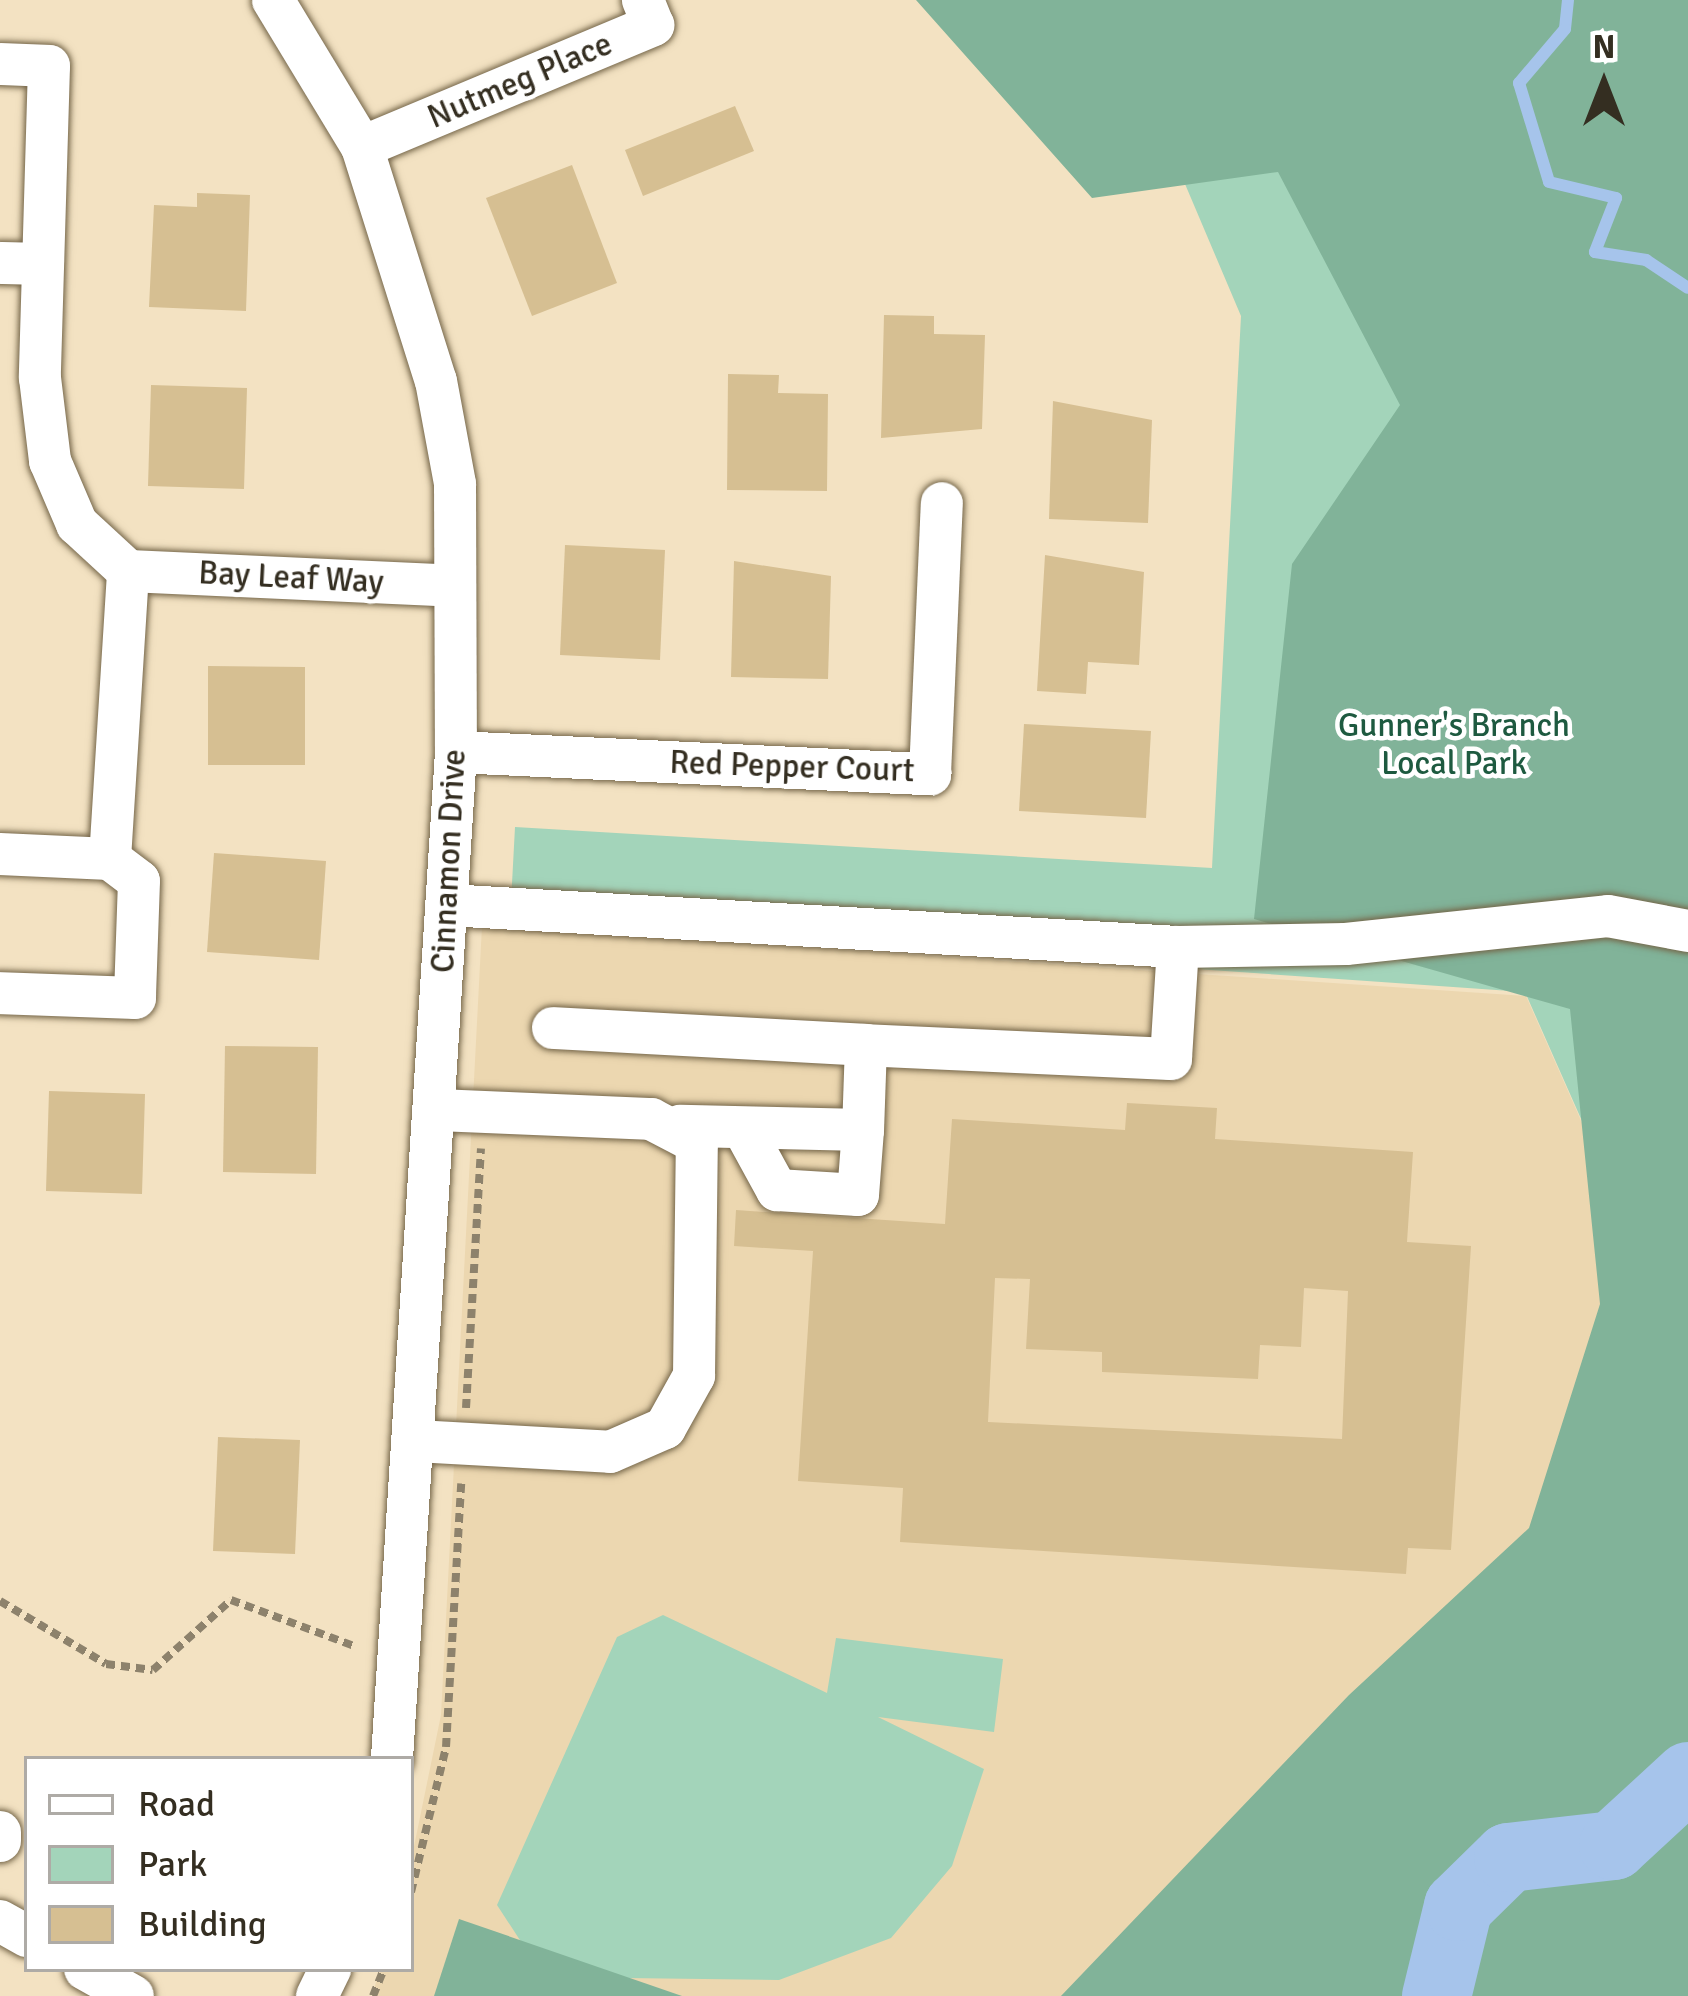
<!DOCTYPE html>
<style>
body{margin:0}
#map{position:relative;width:1688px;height:1996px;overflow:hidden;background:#f3e2c2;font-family:Signika,sans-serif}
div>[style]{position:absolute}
.built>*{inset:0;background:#ecd7b0}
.green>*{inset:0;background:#a3d4ba}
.forest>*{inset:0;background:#81b399}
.stream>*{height:12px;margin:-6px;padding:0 6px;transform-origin:6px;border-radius:6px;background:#a6c4eb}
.river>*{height:69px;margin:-34.5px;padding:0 34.5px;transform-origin:34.5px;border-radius:34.5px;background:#a6c4eb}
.building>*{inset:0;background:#d6bf92}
.path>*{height:8px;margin-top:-4px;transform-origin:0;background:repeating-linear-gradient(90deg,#8d826c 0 9px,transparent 0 15px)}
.roads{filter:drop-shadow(0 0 3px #756649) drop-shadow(0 0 3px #756649)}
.minor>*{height:42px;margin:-21px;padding:0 21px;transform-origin:21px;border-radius:21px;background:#fff}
span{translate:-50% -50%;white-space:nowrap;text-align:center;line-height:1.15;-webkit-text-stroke:9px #fff;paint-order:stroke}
.street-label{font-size:33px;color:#342e21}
.park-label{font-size:33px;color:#1e5a40}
.legend{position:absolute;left:24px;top:1756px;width:390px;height:216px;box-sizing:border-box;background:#fff;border:3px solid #aeaba6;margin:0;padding:15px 21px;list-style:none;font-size:36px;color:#342e21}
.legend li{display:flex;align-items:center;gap:24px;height:60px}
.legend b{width:60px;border:3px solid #aeaba6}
.north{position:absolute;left:1544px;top:24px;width:120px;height:120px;-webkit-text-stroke:9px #fff;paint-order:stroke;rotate:0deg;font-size:33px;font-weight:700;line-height:48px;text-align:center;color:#342e21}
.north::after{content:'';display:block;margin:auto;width:42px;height:54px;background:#342e21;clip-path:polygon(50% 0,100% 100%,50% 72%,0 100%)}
</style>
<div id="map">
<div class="built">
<i style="clip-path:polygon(482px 926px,1526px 996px,1685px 1356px,1231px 1996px,372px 1996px,380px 1969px,411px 1969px,411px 1861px,441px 1715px)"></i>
</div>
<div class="green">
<i style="clip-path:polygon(1107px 0,1688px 0,1688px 1996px,1684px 1352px,1525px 992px,510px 921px,515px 827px,1212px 868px,1241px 316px)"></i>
<i style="clip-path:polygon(663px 1615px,827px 1693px,836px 1638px,1003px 1659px,994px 1732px,878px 1717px,984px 1769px,952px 1866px,891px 1938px,779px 1980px,544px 1977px,497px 1905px,617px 1637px)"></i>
</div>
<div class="forest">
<i style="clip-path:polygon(916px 0,1688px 0,1688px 1996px,1061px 1996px,1349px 1695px,1529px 1528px,1600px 1304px,1570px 1009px,1254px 919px,1292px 564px,1400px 405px,1278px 172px,1092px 198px)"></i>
<i style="clip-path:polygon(459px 1919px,682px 1996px,434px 1996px)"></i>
</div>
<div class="stream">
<i style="left:1568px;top:0;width:29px;rotate:96deg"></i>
<i style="left:1565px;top:29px;width:71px;rotate:130.4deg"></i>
<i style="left:1519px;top:83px;width:103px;rotate:73.1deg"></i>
<i style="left:1549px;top:182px;width:69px;rotate:13.4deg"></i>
<i style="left:1616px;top:198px;width:58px;rotate:111.3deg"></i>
<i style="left:1595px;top:252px;width:52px;rotate:8.9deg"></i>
<i style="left:1646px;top:260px;width:50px;rotate:33.7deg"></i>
</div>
<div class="river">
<i style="left:1436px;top:1996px;width:93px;rotate:-76.3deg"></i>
<i style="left:1458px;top:1906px;width:70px;rotate:-44.4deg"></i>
<i style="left:1508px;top:1857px;width:106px;rotate:-6.5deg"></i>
<i style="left:1613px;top:1845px;width:102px;rotate:-42.6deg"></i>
</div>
<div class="building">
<i style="clip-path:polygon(735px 106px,754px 151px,643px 196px,625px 150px)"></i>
<i style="clip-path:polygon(572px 165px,617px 283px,532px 316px,486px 198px)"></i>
<i style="clip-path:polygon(197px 193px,250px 195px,246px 311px,149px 307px,154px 205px,197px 207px)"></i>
<i style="clip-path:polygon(884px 315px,934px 316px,934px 334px,985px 335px,982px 429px,881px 438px)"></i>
<i style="clip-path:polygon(728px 374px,779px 375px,778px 393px,828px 394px,827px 491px,727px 490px)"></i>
<i style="clip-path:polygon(151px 385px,247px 388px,244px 489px,148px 486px)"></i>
<i style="clip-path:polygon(1053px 401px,1152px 420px,1148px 523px,1049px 519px)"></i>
<i style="clip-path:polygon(565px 545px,665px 550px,660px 660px,560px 655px)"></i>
<i style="clip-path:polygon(1045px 555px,1144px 572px,1139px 665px,1088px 662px,1086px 694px,1037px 691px)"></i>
<i style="clip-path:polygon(734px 561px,831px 576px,828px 679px,731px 677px)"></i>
<i style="clip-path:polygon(208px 666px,305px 667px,305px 765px,208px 765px)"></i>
<i style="clip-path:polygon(1024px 724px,1151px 731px,1146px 818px,1019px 811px)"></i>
<i style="clip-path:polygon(214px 853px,326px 861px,319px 960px,207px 952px)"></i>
<i style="clip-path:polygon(225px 1046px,318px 1047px,316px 1174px,223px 1172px)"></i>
<i style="clip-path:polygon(49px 1091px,145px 1094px,142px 1194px,46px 1191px)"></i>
<i style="clip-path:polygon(evenodd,1127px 1103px,1217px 1108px,1215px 1139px,1413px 1152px,1407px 1242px,1471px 1246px,1451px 1550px,1408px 1548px,1406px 1574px,900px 1542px,903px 1488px,798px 1481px,813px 1251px,734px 1246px,736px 1210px,945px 1224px,952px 1119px,1125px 1130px,1127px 1103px,995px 1278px,1030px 1279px,1026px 1349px,1102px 1352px,1102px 1372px,1258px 1379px,1260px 1345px,1301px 1347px,1304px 1288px,1348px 1291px,1342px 1439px,988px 1422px,995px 1278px)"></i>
<i style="clip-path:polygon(218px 1437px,300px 1440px,295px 1554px,213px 1551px)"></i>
</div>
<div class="path">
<i style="left:466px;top:1408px;width:260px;rotate:-86.7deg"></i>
<i style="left:0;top:1601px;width:123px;rotate:30.7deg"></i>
<i style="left:106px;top:1664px;width:47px;rotate:7.3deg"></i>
<i style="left:153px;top:1670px;width:105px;rotate:-41.9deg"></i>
<i style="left:231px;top:1600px;width:131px;rotate:20.5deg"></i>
<i style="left:411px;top:1892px;width:149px;rotate:-76.4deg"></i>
<i style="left:446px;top:1747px;width:264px;rotate:-86.7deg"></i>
<i style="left:373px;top:1996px;width:29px;rotate:-68deg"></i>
</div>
<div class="roads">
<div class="minor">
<i style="left:273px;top:0;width:172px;rotate:58.8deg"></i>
<i style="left:362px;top:147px;width:245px;rotate:72.5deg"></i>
<i style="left:436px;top:381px;width:105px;rotate:79.5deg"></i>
<i style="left:455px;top:484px;width:268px;rotate:89.8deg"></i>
<i style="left:456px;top:752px;width:1009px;rotate:93.64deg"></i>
<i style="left:0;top:64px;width:49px;rotate:2.3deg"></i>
<i style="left:49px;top:66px;width:312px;rotate:91.7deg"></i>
<i style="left:40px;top:378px;width:84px;rotate:83.1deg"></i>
<i style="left:50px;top:461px;width:69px;rotate:66.8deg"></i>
<i style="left:77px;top:524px;width:69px;rotate:42.7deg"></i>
<i style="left:128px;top:571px;width:327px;rotate:2.6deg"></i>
<i style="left:362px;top:147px;width:316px;rotate:-22.7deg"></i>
<i style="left:653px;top:25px;width:27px;rotate:-112deg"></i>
<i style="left:0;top:263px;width:43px;rotate:1.3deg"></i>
<i style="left:456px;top:752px;width:475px;rotate:2.7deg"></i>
<i style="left:930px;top:774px;width:271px;rotate:-87.5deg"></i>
<i style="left:0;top:854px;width:110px;rotate:2.6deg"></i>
<i style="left:110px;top:859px;width:36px;rotate:37deg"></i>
<i style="left:139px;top:881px;width:117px;rotate:92deg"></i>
<i style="left:135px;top:998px;width:135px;rotate:-177.9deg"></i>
<i style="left:110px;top:859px;width:289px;rotate:-86.4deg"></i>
<i style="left:447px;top:905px;width:732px;rotate:3.29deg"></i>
<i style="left:1178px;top:947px;width:112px;rotate:93.6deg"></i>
<i style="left:1171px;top:1059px;width:305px;rotate:-177.4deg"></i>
<i style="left:866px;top:1045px;width:85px;rotate:92deg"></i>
<i style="left:863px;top:1130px;width:183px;rotate:-178.7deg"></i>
<i style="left:1178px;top:947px;width:168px;rotate:-1deg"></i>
<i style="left:1346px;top:944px;width:263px;rotate:-6.1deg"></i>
<i style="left:1608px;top:916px;width:81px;rotate:10.6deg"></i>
<i style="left:553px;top:1028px;width:313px;rotate:3.1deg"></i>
<i style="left:743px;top:1128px;width:71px;rotate:61.3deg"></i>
<i style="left:777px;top:1190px;width:81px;rotate:3.5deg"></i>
<i style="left:858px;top:1195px;width:65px;rotate:-85.6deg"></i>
<i style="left:416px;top:1441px;width:194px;rotate:3.2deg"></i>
<i style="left:610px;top:1452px;width:60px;rotate:-23.6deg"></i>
<i style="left:665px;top:1428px;width:60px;rotate:-60.9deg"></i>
<i style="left:694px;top:1376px;width:233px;rotate:-89.3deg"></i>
<i style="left:697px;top:1143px;width:52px;rotate:-152.4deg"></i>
<i style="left:651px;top:1119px;width:216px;rotate:-177.6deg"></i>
<i style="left:0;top:1832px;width:9px;rotate:90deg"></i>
<i style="left:0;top:1921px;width:31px;rotate:29deg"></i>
<i style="left:85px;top:1969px;width:55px;rotate:29.4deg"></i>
<i style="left:317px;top:1996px;width:30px;rotate:-64deg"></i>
</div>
</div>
<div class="street-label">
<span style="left:520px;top:81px;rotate:-23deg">Nutmeg Place</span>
<span style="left:291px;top:578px;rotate:3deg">Bay Leaf Way</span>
<span style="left:792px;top:767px;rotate:2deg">Red Pepper Court</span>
<span style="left:449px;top:861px;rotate:-87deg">Cinnamon Drive</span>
</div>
<div class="park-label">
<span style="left:1454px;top:745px">Gunner's Branch<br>Local Park</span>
</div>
<ul class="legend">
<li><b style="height:15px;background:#fff"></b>Road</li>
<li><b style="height:33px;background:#a3d4ba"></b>Park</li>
<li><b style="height:33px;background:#d6bf92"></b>Building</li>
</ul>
<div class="north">N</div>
</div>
